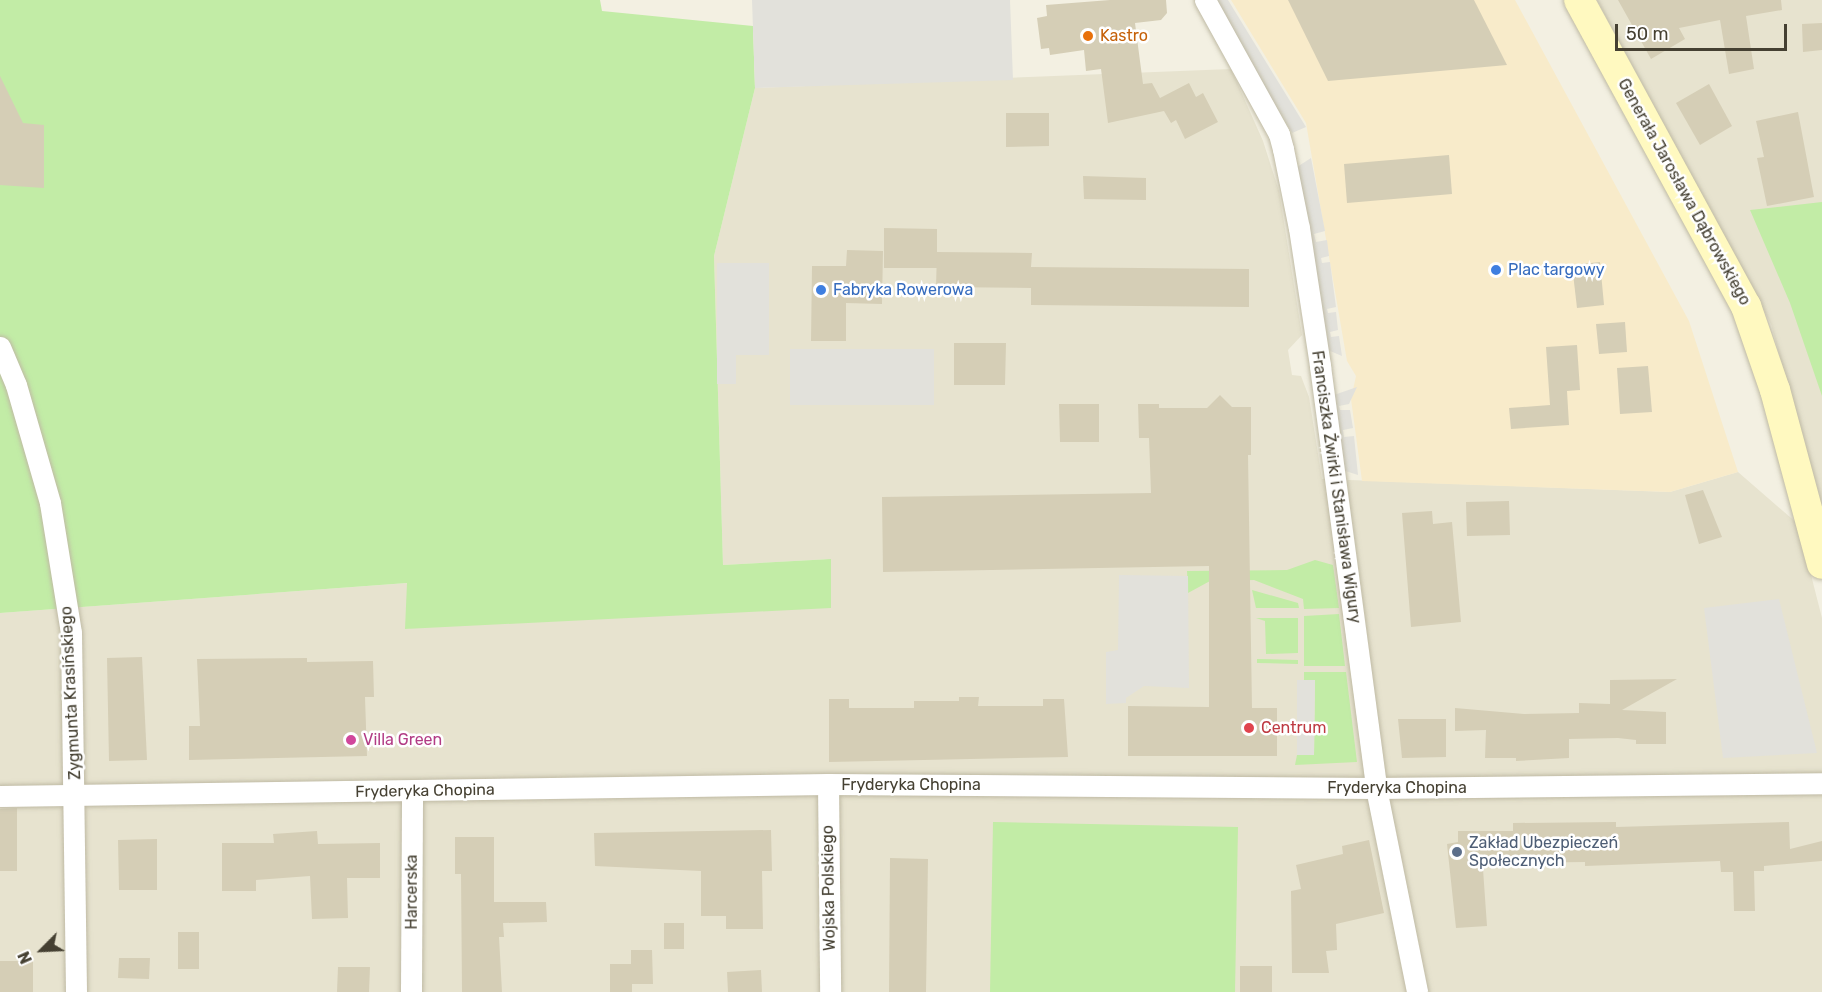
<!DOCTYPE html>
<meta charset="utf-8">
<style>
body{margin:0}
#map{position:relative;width:1822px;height:992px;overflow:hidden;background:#f3f0e2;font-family:Rubik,sans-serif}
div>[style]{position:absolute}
.residential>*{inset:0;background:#e7e3cf}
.commercial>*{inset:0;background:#f8ebca}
.green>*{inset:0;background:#c2eca6}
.parking>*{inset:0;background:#e2e1db}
.building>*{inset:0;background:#d5ceb6}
.roads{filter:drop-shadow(0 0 2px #bfbaa4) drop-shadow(0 0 2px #bfbaa4)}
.street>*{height:21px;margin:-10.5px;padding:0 10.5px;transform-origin:10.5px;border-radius:10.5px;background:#fff}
.secondary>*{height:30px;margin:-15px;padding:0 15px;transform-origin:15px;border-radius:15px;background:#fff9c0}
.dots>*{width:16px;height:16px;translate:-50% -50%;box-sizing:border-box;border:3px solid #fff;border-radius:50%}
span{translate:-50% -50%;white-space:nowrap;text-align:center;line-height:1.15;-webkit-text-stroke:5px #fff;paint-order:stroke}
.food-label{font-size:16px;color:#c56008}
.left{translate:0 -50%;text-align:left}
.street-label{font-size:16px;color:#454032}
.shop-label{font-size:16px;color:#366cbe}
.health-label{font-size:16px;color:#be3a42}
.hotel-label{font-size:16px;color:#b23c85}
.service-label{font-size:16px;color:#4e5e75}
.north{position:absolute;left:12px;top:920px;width:60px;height:60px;-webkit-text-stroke:4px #fff;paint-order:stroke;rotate:246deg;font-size:16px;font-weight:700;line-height:24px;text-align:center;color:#454032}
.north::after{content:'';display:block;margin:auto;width:21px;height:27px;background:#454032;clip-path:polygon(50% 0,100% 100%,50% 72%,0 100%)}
.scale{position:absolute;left:1615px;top:24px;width:172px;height:27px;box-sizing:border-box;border:3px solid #454032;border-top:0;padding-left:8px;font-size:18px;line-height:21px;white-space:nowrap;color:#454032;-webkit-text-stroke:4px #fff;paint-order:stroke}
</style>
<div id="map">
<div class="residential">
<i style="clip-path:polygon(1597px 0,1822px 0,1822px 511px,1771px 324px)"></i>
<i style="clip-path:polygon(1231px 69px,1263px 141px,1279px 191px,1302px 335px,1288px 350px,1292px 375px,1301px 376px,1309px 397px,1322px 479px,1670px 492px,1738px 472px,1798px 524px,1822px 618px,1822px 992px,0 992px,0 613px,408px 583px,406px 629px,830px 559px,723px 565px,714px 256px,755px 88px)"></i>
</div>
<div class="commercial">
<i style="clip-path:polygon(1231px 0,1515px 0,1689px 321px,1738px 472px,1670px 492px,1362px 481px,1351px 399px,1356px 376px,1347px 361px,1306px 123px)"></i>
</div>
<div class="green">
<i style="clip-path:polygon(0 0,600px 0,602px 11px,753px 26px,755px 88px,714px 256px,723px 565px,831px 559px,831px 608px,405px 629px,407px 583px,0 613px)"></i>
<i style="clip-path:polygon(1822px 202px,1822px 396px,1790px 303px,1750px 210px)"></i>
<i style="clip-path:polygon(1315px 560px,1333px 565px,1339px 608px,1304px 609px,1303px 599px,1254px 580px,1210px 581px,1188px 593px,1187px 571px,1287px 570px)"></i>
<i style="clip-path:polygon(1252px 590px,1298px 603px,1299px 608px,1256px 608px)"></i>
<i style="clip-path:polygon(1339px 614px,1345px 666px,1304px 666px,1304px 616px)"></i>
<i style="clip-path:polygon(1256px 618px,1298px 618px,1298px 653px,1266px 654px,1265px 621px)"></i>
<i style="clip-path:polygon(1257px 659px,1298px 660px,1298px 664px,1257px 663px)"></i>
<i style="clip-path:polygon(1304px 672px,1346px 672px,1357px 762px,1295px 765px,1297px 755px,1314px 755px,1315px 680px,1304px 680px)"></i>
<i style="clip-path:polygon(993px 822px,1238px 827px,1235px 992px,990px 992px)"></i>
</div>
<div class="parking">
<i style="clip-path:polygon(752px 0,1010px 0,1013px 80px,755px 88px)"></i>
<i style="clip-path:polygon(1211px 0,1228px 0,1306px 127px,1292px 133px)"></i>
<i style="clip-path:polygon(1311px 158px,1325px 231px,1314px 234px,1316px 242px,1327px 240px,1329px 256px,1321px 258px,1322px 263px,1330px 262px,1336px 307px,1327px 309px,1328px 313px,1336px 312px,1338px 330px,1330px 332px,1331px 337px,1339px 336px,1342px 356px,1323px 348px,1297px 167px)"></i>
<i style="clip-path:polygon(717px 263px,769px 263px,769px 355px,736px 355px,736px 384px,717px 384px)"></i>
<i style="clip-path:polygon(790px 349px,934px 349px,934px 405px,790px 405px)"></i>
<i style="clip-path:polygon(1357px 387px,1349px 404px,1339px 406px,1340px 410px,1350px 410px,1353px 428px,1343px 430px,1344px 437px,1354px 436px,1358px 475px,1339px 469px,1334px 395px)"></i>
<i style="clip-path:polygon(1119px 575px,1188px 576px,1189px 688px,1144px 686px,1126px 698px,1126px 703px,1106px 704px,1106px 652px,1118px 650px)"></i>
<i style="clip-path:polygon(1779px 599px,1817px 753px,1723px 758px,1704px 608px)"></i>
<i style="clip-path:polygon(1297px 680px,1315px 680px,1314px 755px,1297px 755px)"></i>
</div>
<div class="building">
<i style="clip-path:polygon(1110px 0,1166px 0,1167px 13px,1161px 20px,1135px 23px,1143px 84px,1152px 83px,1160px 98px,1189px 83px,1196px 97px,1203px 93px,1218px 122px,1185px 139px,1176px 120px,1171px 123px,1164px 111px,1108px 123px,1101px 69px,1086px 71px,1084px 50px,1050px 55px,1049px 48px,1041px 49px,1037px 18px,1047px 16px,1046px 5px)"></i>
<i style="clip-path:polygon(1288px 0,1474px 0,1507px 65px,1328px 81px)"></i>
<i style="clip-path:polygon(1618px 0,1781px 0,1782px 10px,1746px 16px,1754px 69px,1729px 74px,1720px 20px,1679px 28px,1685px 39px,1651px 59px)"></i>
<i style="clip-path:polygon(1822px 23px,1822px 50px,1803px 52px,1802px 24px)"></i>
<i style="clip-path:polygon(0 76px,23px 123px,44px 125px,44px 188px,0 185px)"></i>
<i style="clip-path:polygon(1709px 84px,1732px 126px,1700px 145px,1676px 103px)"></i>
<i style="clip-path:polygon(1798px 112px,1814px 197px,1767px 206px,1757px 158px,1764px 157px,1756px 121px)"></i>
<i style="clip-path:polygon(1006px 113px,1049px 113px,1049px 146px,1006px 147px)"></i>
<i style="clip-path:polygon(1449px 155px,1452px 194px,1347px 203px,1344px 164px)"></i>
<i style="clip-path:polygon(1083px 176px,1146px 178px,1146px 200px,1084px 199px)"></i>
<i style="clip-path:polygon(884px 228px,937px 229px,937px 268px,884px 268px)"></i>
<i style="clip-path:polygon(847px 250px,883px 251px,882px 304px,846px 303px,846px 341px,811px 341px,812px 266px,846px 266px)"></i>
<i style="clip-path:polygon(937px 252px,1032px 253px,1031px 267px,1249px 269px,1249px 307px,1031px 305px,1031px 288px,936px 287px)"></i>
<i style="clip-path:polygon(1600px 262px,1604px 305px,1577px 308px,1572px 265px)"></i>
<i style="clip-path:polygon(1625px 322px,1627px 352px,1599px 354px,1596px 324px)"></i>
<i style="clip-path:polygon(954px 343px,1006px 343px,1005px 385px,954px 385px)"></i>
<i style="clip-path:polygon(1577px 345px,1580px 390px,1567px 391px,1569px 425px,1511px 429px,1509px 408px,1550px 405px,1546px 347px)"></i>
<i style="clip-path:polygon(1648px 366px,1652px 412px,1620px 414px,1617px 368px)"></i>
<i style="clip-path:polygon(1220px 395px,1232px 407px,1251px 407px,1251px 455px,1248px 455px,1252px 708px,1277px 708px,1277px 756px,1128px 756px,1128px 706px,1209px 707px,1209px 566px,883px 572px,882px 497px,1151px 493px,1149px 438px,1139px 438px,1138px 404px,1159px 404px,1159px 408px,1207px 408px)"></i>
<i style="clip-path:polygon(1059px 404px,1099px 404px,1099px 442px,1060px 442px)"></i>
<i style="clip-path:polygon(1703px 490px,1722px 537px,1699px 544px,1685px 495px)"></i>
<i style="clip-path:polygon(1509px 501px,1510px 535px,1467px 536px,1466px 502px)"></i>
<i style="clip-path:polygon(1432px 511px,1433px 524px,1452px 522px,1461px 622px,1411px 627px,1402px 513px)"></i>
<i style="clip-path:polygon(142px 657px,147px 760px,109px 761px,107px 658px)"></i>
<i style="clip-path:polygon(307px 658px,307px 662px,373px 661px,374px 697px,365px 697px,367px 756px,189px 760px,189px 726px,200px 726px,197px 659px)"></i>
<i style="clip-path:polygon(1677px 679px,1622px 710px,1666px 712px,1666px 744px,1636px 744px,1636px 740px,1618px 738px,1569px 739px,1569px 758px,1516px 761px,1516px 758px,1485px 758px,1486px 730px,1455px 731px,1455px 708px,1524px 714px,1579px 713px,1579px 703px,1610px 704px,1610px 680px)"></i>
<i style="clip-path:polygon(959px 697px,979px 697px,978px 706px,1043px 706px,1043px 699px,1064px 699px,1068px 757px,829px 762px,829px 699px,849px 699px,849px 708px,914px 708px,914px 701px,959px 701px)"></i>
<i style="clip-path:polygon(1398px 719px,1446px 719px,1446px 757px,1402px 758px)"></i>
<i style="clip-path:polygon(17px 808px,17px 871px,0 871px,0 809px)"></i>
<i style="clip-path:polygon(1616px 822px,1616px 827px,1789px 822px,1790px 849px,1822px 841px,1822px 861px,1764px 866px,1764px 871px,1754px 871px,1755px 911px,1734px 911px,1733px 872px,1721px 872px,1720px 861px,1585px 866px,1585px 862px,1501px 863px,1483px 869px,1487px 926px,1456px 928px,1447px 844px,1458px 842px,1458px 831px,1513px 831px,1513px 823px)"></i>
<i style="clip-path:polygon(771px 830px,772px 871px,762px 871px,763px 929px,726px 929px,726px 916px,701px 916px,701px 871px,595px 866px,594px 833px)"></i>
<i style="clip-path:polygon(317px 831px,318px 844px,380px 843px,380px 878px,347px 878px,348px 918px,312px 919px,310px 876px,256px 880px,256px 891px,222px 891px,222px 843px,274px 843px,273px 834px)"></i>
<i style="clip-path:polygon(455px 837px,494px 837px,494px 902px,546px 902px,547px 922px,503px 923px,504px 937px,499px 937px,502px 992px,462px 992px,461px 874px,455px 874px)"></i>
<i style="clip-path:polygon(157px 839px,157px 890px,119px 890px,118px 840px)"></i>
<i style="clip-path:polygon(1369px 840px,1384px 913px,1336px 924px,1337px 950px,1326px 951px,1329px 973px,1292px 973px,1291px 891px,1301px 889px,1296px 865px,1343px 854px,1342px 846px)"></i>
<i style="clip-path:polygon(890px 858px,928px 859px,926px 992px,889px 992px)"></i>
<i style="clip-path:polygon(664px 923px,684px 923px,684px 949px,664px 949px)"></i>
<i style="clip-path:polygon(178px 932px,199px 932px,199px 969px,178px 969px)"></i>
<i style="clip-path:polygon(631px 950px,652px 950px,653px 984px,632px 984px,632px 992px,610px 992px,610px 964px,631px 964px)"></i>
<i style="clip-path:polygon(119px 958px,150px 958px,149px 979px,118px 978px)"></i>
<i style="clip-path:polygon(0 961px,33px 961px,33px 992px,0 992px)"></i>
<i style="clip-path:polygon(1240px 966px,1272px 966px,1272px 992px,1240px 992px)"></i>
<i style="clip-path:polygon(338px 967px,370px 967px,369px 992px,337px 992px)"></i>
<i style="clip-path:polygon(761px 970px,762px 992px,728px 992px,727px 972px)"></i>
</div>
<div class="roads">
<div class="street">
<i style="left:1205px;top:0;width:153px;rotate:61.1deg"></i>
<i style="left:1279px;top:134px;width:16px;rotate:75deg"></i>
<i style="left:1283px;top:149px;width:81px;rotate:78.6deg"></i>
<i style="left:1299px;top:228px;width:140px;rotate:81.3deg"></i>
<i style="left:1320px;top:366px;width:426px;rotate:82.4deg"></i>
<i style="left:1376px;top:788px;width:208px;rotate:78.6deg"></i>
<i style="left:0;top:347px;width:41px;rotate:67.2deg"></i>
<i style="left:16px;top:385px;width:123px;rotate:73.9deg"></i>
<i style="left:50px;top:503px;width:132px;rotate:80.8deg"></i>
<i style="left:71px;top:633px;width:359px;rotate:89.2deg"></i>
<i style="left:828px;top:784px;width:208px;rotate:89.4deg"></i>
<i style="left:0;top:796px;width:828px;rotate:-0.83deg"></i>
<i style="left:828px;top:784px;width:548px;rotate:0.42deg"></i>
<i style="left:1376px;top:788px;width:446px;rotate:-0.6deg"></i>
<i style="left:411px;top:992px;width:200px;rotate:-89.7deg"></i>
</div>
<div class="secondary">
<i style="left:1579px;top:0;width:349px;rotate:61.4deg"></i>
<i style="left:1746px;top:306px;width:89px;rotate:71deg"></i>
<i style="left:1775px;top:390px;width:180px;rotate:74.9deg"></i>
</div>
</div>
<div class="dots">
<i style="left:1088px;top:36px;background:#e8710a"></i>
<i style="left:1496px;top:270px;background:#3f7fe0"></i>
<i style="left:821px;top:290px;background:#3f7fe0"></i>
<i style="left:1249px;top:728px;background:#e0444e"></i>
<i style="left:351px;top:740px;background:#d1479c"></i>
<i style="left:1457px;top:852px;background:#5c6f8a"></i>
</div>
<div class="food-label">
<span class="left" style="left:1100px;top:36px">Kastro</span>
</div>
<div class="street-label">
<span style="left:1684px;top:192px;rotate:61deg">Generała Jarosława Dąbrowskiego</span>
<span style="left:1336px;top:487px;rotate:82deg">Franciszka Żwirki i Stanisława Wigury</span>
<span style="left:71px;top:693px;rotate:-93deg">Zygmunta Krasińskiego</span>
<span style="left:911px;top:785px">Fryderyka Chopina</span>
<span style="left:1397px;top:788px">Fryderyka Chopina</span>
<span style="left:425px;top:791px;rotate:-1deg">Fryderyka Chopina</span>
<span style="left:829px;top:888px;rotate:-91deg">Wojska Polskiego</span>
<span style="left:412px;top:892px;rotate:-90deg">Harcerska</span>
</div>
<div class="shop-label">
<span class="left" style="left:1508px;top:270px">Plac targowy</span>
<span class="left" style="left:833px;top:290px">Fabryka Rowerowa</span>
</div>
<div class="health-label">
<span class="left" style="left:1261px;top:728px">Centrum</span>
</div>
<div class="hotel-label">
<span class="left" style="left:363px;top:740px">Villa Green</span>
</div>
<div class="service-label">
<span class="left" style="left:1469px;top:852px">Zakład Ubezpieczeń<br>Społecznych</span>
</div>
<div class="north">N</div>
<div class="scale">50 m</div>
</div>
